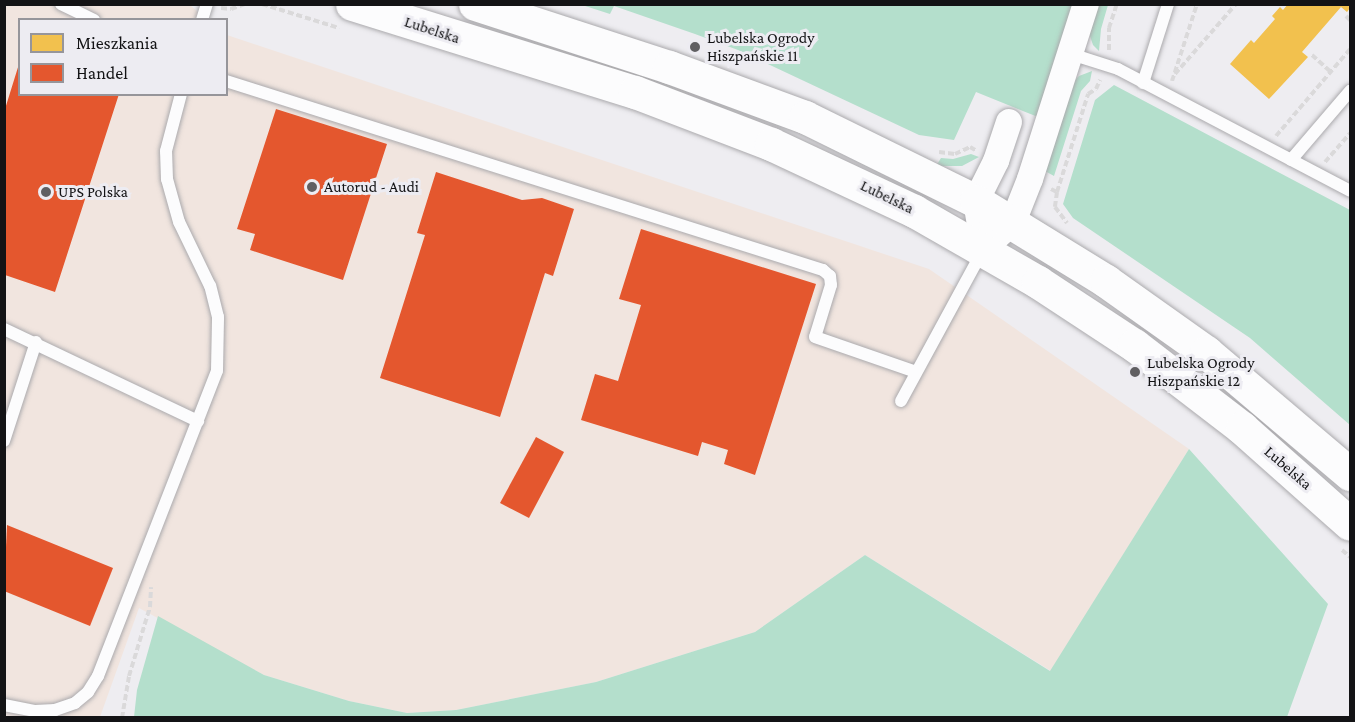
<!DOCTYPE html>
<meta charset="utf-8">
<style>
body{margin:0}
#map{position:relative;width:1355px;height:722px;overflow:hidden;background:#eeedf1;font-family:"Crimson Pro",serif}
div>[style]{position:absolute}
.commercial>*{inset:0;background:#f1e5df}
.green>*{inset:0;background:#b4dfcc}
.homes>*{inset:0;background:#f2c14e}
.shops>*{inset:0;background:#e4572e}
.path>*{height:4px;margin-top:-2px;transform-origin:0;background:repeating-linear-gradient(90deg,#dad9da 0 6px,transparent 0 9px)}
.roads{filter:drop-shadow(0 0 2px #abaaad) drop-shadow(0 0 2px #abaaad)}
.lane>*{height:12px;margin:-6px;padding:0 6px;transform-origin:6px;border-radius:6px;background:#fcfcfd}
.street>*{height:26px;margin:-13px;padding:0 13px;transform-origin:13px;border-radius:13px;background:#fcfcfd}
.secondary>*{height:33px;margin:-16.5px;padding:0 16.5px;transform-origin:16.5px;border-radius:16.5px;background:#fcfcfd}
.dots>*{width:16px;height:16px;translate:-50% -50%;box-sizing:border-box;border:3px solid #edecf2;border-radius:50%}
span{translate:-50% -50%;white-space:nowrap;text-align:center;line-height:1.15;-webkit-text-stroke:6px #edecf2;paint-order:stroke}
.street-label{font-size:16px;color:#131315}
.poi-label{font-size:16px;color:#131315}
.left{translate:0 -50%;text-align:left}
.frame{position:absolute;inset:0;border:6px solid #131315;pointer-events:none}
.legend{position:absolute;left:18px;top:18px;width:210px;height:78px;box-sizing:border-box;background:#edecf2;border:2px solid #96959a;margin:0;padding:8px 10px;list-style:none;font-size:18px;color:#131315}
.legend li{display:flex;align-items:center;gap:12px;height:30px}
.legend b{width:30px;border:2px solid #96959a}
</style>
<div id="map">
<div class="commercial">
<i style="clip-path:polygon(4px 5px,190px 5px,206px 19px,20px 20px,20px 94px,226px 94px,227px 35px,929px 269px,1189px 449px,1051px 671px,865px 555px,755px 632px,596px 682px,456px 710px,407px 713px,349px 701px,264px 675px,139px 608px,100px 717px,5px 717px)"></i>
</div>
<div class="green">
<i style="clip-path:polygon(582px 5px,1074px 5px,1038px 117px,976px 92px,954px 140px,919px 135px,738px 50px,695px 34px,614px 6px,610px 14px)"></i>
<i style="clip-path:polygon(1099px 5px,1108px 5px,1101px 29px,1099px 51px,1093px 45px,1089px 33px)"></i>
<i style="clip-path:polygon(1092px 71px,1090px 81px,1081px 91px,1054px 176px,1045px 171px,1073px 82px,1079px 76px)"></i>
<i style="clip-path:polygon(1114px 85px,1350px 210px,1350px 425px,1250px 338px,1073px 218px,1063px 204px,1095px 100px)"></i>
<i style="clip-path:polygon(971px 154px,979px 157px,962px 166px,936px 166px,941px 158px,953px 159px)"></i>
<i style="clip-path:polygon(1189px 449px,1328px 604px,1287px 717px,134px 717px,137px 690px,158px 616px,264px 675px,349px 701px,407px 713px,456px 710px,596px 682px,755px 632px,865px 555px,1050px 671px)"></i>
</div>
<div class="homes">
<i style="clip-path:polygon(1288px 4px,1350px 4px,1350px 8px,1347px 12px,1341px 7px,1302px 52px,1308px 57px,1269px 99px,1230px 64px,1251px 40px,1254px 43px,1275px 19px,1272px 16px,1280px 7px,1283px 10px)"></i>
</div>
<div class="shops">
<i style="clip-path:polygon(19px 64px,20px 94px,119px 94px,55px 292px,5px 275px,5px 109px)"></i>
<i style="clip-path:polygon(276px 109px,387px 144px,343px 280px,250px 250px,255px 234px,237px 229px)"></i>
<i style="clip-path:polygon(436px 172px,522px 200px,542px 198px,574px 209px,553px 276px,545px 273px,500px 417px,380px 378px,425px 235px,417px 233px)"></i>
<i style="clip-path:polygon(641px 229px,816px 284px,755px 475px,724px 464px,728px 450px,702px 442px,698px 456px,581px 420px,595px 374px,618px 381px,641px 305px,619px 299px)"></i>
<i style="clip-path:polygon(536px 437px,564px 452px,529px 518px,500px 503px)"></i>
<i style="clip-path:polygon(7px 525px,113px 568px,90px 626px,4px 591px)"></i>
</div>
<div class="path">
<i style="left:262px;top:4px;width:81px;rotate:17.3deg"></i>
<i style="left:221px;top:8px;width:10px;rotate:6deg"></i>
<i style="left:231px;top:9px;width:15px;rotate:-20deg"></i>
<i style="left:1346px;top:16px;width:6px;rotate:45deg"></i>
<i style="left:1109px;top:50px;width:22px;rotate:-90deg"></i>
<i style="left:1109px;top:28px;width:25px;rotate:-72deg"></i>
<i style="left:1312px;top:55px;width:25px;rotate:42deg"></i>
<i style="left:1175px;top:74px;width:93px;rotate:-48.9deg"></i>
<i style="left:1172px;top:81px;width:81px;rotate:-72deg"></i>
<i style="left:1276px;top:136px;width:114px;rotate:-49.6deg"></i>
<i style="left:939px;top:152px;width:16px;rotate:7deg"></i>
<i style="left:955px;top:154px;width:17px;rotate:-25deg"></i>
<i style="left:970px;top:147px;width:8px;rotate:30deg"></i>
<i style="left:1325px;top:162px;width:38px;rotate:-49deg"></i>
<i style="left:1051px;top:189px;width:7px;rotate:27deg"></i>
<i style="left:1057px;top:192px;width:15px;rotate:98deg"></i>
<i style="left:1055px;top:207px;width:20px;rotate:53deg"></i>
<i style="left:1057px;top:192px;width:103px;rotate:-72.4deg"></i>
<i style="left:1088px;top:94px;width:9px;rotate:-32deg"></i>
<i style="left:1096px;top:89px;width:10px;rotate:-66deg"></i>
<i style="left:1342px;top:550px;width:11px;rotate:41deg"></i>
<i style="left:122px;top:718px;width:43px;rotate:-80.5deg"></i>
<i style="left:129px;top:676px;width:72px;rotate:-73.1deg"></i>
<i style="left:150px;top:607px;width:20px;rotate:-87deg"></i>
</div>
<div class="roads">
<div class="lane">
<i style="left:61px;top:4px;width:37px;rotate:26deg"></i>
<i style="left:202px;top:20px;width:17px;rotate:-73deg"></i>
<i style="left:1071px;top:54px;width:49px;rotate:17.7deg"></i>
<i style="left:1118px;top:69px;width:262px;rotate:27.7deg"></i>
<i style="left:226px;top:81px;width:626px;rotate:17.57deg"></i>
<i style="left:823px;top:270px;width:9px;rotate:41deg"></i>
<i style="left:830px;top:276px;width:9px;rotate:84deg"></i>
<i style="left:831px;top:285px;width:54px;rotate:107.1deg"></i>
<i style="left:815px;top:337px;width:107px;rotate:19.1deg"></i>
<i style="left:1143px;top:83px;width:83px;rotate:-72.4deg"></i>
<i style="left:1291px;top:160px;width:91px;rotate:-49.5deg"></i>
<i style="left:4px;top:329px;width:215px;rotate:25.4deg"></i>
<i style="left:901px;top:401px;width:170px;rotate:-61.5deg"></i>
<i style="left:4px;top:441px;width:104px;rotate:-72.1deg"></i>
<i style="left:4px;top:705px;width:32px;rotate:11deg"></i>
<i style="left:35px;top:711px;width:20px;rotate:-3deg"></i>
<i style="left:55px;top:710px;width:21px;rotate:-19deg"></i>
<i style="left:75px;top:703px;width:17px;rotate:-40deg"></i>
<i style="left:88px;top:692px;width:19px;rotate:-58deg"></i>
<i style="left:98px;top:676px;width:327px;rotate:-68.7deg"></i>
<i style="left:217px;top:371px;width:54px;rotate:-88.9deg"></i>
<i style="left:218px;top:317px;width:32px;rotate:-104deg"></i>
<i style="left:210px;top:286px;width:71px;rotate:-115.8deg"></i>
<i style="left:179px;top:222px;width:45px;rotate:-105.6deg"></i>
<i style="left:167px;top:179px;width:28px;rotate:-92deg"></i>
<i style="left:166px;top:151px;width:59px;rotate:-75.3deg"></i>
</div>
<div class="street">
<i style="left:984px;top:248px;width:39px;rotate:-42deg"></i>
<i style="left:1013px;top:222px;width:46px;rotate:-68.4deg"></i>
<i style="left:1030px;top:179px;width:184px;rotate:-72.3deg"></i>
<i style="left:984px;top:248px;width:48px;rotate:-99.7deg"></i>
<i style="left:976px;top:201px;width:45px;rotate:-63.4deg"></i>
<i style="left:996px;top:161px;width:41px;rotate:-71.6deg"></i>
</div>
<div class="secondary">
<i style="left:352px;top:4px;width:296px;rotate:17.3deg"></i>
<i style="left:635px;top:92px;width:146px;rotate:20.9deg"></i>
<i style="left:771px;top:144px;width:158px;rotate:25.1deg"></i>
<i style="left:914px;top:211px;width:143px;rotate:29.8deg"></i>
<i style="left:1038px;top:282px;width:115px;rotate:33.3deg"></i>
<i style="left:1134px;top:345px;width:136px;rotate:37.5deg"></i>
<i style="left:1242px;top:428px;width:144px;rotate:41.6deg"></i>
<i style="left:475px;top:4px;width:204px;rotate:18deg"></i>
<i style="left:669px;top:67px;width:145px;rotate:20.2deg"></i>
<i style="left:805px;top:117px;width:191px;rotate:26.2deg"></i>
<i style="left:976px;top:201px;width:153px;rotate:31.6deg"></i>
<i style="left:1106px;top:281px;width:123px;rotate:35.4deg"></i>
<i style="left:1206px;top:352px;width:189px;rotate:40.3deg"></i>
</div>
</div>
<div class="dots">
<i style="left:695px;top:47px;background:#605f62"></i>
<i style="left:312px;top:187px;background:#605f62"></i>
<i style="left:46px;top:192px;background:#605f62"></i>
<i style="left:1135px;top:372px;background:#605f62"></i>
</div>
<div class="street-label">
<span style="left:432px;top:30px;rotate:18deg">Lubelska</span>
<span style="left:887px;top:197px;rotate:26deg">Lubelska</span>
<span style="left:1288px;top:468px;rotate:41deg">Lubelska</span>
</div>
<div class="poi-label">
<span class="left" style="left:707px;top:47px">Lubelska Ogrody<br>Hiszpańskie 11</span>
<span class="left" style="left:324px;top:187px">Autorud - Audi</span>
<span class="left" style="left:58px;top:192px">UPS Polska</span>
<span class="left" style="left:1147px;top:372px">Lubelska Ogrody<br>Hiszpańskie 12</span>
</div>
<div class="frame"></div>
<ul class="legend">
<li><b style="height:16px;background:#f2c14e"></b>Mieszkania</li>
<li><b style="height:16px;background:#e4572e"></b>Handel</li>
</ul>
</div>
